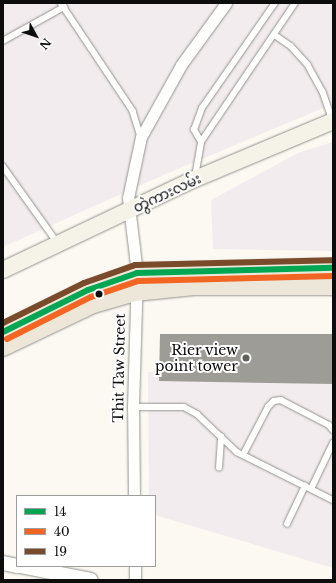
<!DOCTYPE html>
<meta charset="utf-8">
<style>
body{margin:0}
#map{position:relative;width:336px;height:583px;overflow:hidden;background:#fbf9f1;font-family:"Libre Baskerville","Noto Sans Myanmar",serif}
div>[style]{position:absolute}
.industrial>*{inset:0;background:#f2ecee}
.building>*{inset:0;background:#9e9c97}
.roads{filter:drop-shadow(0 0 1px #949390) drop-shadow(0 0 1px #949390)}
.service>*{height:5.5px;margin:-2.75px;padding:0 2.75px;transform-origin:2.75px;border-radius:2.75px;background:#fefefd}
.minor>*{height:11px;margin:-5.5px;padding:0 5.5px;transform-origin:5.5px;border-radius:5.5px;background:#fefefd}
.tertiary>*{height:14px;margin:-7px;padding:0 7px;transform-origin:7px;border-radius:7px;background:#fefefd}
.secondary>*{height:16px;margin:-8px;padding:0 8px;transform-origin:8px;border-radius:8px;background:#f5f3e8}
.primary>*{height:18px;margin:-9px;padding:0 9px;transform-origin:9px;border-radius:9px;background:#ece7d8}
.bus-1>*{height:6px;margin:-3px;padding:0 3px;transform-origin:3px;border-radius:3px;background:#00a651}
.bus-2>*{height:6px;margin:-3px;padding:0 3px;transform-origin:3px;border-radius:3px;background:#f26522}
.bus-3>*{height:6px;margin:-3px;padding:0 3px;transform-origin:3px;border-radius:3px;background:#7a4b2a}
.dots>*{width:11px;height:11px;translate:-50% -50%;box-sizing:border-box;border:2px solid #fff;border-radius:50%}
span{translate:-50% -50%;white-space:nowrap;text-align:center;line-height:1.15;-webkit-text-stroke:4px #fff;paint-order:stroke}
.street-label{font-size:14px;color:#0d0d0d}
.poi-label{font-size:14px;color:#0d0d0d}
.right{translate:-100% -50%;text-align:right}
.frame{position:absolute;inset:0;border:4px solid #0d0d0d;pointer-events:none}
.legend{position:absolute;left:16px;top:495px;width:140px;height:72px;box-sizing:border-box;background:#fff;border:1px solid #9e9e9e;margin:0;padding:5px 7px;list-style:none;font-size:12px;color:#0d0d0d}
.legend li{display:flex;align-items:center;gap:8px;height:20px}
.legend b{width:20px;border:1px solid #9e9e9e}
.north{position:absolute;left:16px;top:16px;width:40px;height:40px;-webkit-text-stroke:3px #fff;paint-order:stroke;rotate:130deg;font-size:11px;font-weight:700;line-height:16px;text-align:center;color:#0d0d0d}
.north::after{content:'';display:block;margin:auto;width:14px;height:18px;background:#0d0d0d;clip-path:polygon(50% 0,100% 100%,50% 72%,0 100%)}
</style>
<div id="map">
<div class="industrial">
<i style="clip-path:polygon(3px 3px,333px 3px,333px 104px,161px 176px,3px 247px)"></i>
<i style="clip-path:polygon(333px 142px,333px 251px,213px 249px,211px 200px,298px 153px)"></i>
<i style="clip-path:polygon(333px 365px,333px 568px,155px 515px,155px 496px,149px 496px,148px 372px)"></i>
</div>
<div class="building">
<i style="clip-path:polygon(160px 334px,333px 334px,333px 384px,159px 381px)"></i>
</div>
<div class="roads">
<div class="service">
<i style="left:61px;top:3px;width:130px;rotate:56.3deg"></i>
<i style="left:133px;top:111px;width:27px;rotate:73deg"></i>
<i style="left:275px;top:35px;width:19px;rotate:35deg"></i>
<i style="left:291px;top:46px;width:25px;rotate:48deg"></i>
<i style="left:308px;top:65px;width:31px;rotate:61deg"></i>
<i style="left:323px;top:92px;width:31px;rotate:71deg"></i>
<i style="left:3px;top:41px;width:70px;rotate:-29.1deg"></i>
<i style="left:201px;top:142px;width:14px;rotate:-120deg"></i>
<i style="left:194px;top:130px;width:23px;rotate:-70deg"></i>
<i style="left:202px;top:108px;width:128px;rotate:-55.2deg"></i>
<i style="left:3px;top:166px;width:93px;rotate:54.6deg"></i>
<i style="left:195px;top:177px;width:36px;rotate:-80deg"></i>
<i style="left:201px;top:142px;width:168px;rotate:-55.9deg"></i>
<i style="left:133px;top:407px;width:51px"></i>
<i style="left:184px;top:407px;width:15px;rotate:28deg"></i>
<i style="left:197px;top:414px;width:55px;rotate:43.5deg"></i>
<i style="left:237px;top:452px;width:107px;rotate:26.6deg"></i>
<i style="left:243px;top:455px;width:54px;rotate:-62.5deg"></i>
<i style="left:268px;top:407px;width:8px;rotate:-45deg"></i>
<i style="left:274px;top:401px;width:7px;rotate:-8deg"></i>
<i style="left:281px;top:400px;width:54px;rotate:27.5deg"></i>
<i style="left:329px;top:425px;width:6px;rotate:51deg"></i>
<i style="left:219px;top:468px;width:31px;rotate:-86deg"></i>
<i style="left:311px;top:489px;width:51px;rotate:-64.4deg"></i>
<i style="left:287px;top:524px;width:42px;rotate:-64.7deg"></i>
</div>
<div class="minor">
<i style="left:134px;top:496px;width:89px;rotate:-90.6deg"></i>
<i style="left:133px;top:407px;width:134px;rotate:-88.3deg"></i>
<i style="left:137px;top:273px;width:76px;rotate:-96.8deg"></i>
<i style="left:128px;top:198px;width:62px;rotate:-78deg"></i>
<i style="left:141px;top:137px;width:82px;rotate:-60.9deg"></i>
<i style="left:181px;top:65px;width:77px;rotate:-54deg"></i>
<i style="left:135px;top:566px;width:14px;rotate:90deg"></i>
</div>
<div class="tertiary">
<i style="left:3px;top:563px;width:14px;rotate:12deg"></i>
<i style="left:20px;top:566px;width:72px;rotate:11.2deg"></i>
</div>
<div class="secondary">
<i style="left:3px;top:270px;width:212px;rotate:-25.4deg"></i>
<i style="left:195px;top:179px;width:150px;rotate:-22.8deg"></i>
</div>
<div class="primary">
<i style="left:3px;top:332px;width:95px;rotate:-26.3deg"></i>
<i style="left:88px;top:290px;width:52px;rotate:-19.1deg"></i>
<i style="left:137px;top:273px;width:196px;rotate:-1.5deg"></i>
<i style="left:3px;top:347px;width:100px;rotate:-25.5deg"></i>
<i style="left:93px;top:304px;width:44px;rotate:-15.9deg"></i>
<i style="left:135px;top:292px;width:59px;rotate:-5.8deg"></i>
<i style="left:194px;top:286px;width:139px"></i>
</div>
</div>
<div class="bus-1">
<i style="left:3px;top:332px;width:95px;rotate:-26.3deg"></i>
<i style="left:88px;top:290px;width:52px;rotate:-19.1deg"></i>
<i style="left:137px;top:273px;width:196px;rotate:-1.5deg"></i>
</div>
<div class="bus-2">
<i style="left:7px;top:339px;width:94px;rotate:-26.6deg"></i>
<i style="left:91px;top:297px;width:50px;rotate:-18.8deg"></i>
<i style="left:138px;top:281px;width:195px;rotate:-1.5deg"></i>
</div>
<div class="bus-3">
<i style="left:3px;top:323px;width:90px;rotate:-26.3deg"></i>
<i style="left:84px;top:283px;width:54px;rotate:-19.4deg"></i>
<i style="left:135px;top:265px;width:198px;rotate:-1.4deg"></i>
</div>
<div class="dots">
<i style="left:99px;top:294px;background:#0d0d0d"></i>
<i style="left:246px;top:358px;background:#60605d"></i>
</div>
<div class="street-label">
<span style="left:167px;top:193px;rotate:-25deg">တွဲကားလမ်း</span>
<span style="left:119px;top:368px;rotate:-89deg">Thit Taw Street</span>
</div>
<div class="poi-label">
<span class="right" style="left:238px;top:358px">Rier view<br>point tower</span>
</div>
<div class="frame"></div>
<ul class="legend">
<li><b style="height:5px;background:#00a651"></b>14</li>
<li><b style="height:5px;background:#f26522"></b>40</li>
<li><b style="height:5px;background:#7a4b2a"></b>19</li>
</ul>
<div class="north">N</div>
</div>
